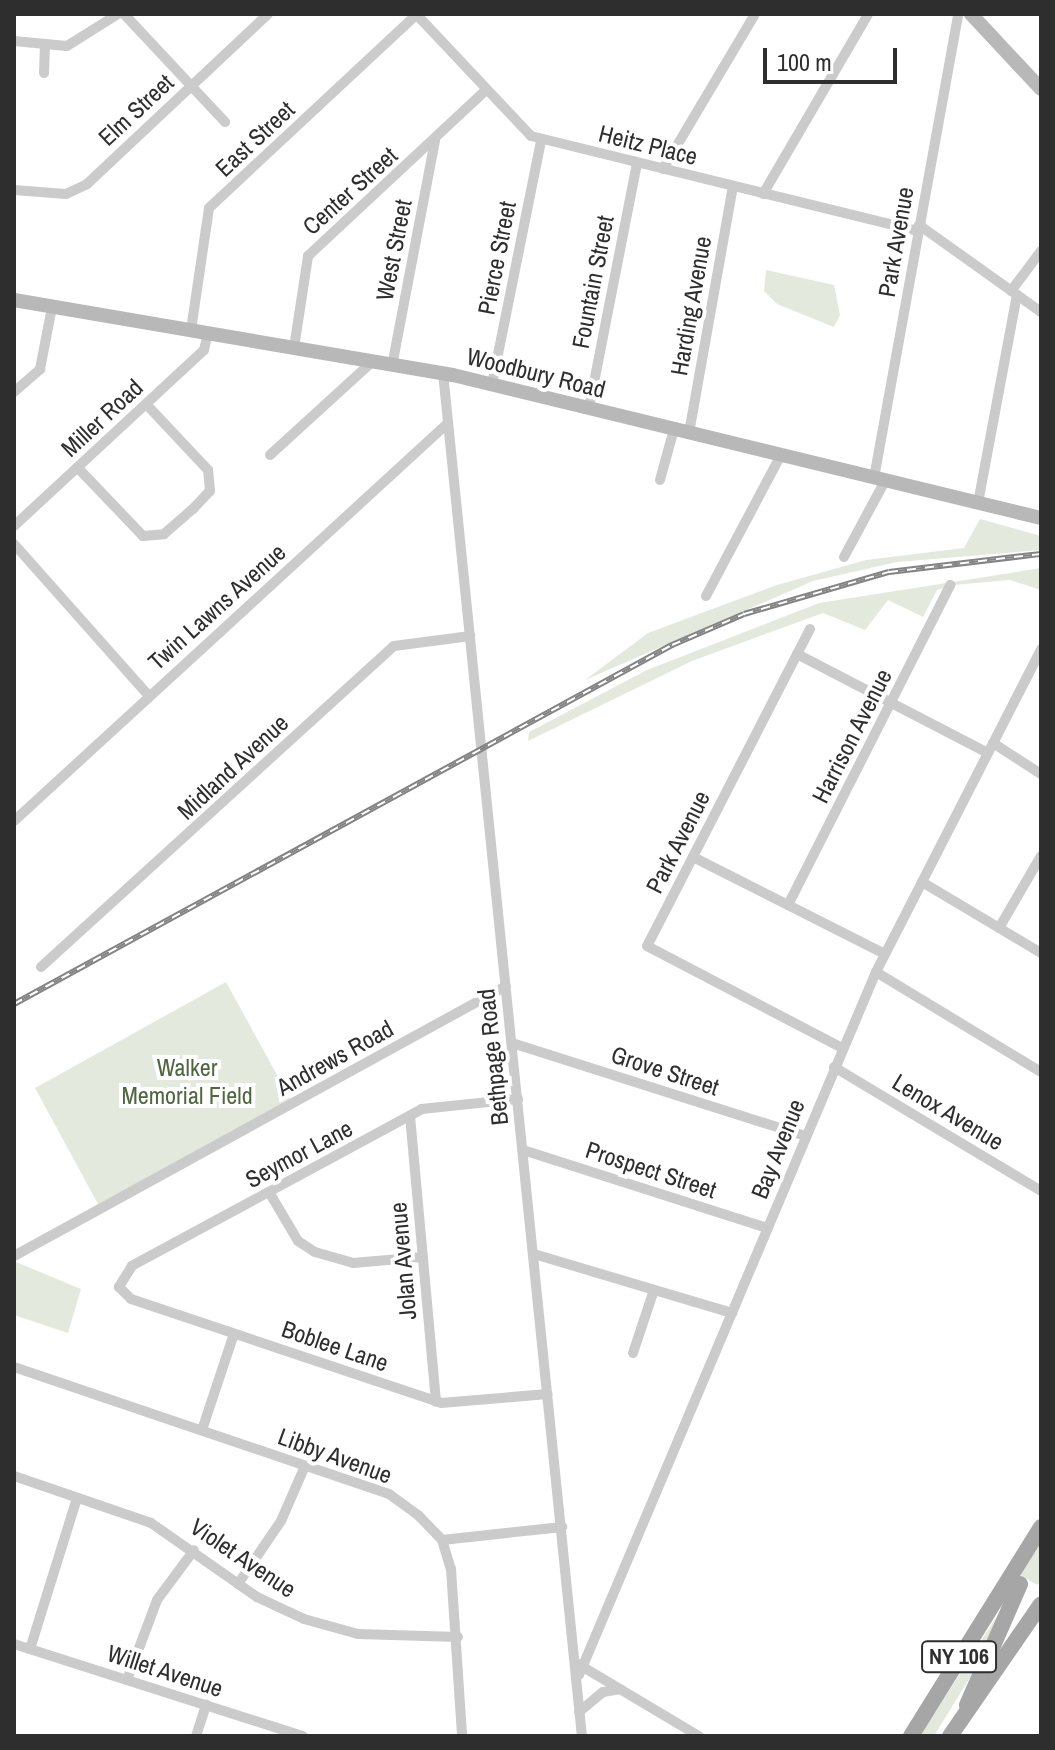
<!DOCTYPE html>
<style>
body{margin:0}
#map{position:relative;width:1055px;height:1750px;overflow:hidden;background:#fff;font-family:"Archivo Narrow",sans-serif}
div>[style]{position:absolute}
.green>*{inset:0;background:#e3eadd}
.minor>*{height:10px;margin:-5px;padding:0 5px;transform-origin:5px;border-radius:5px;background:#cbcbcb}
.secondary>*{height:14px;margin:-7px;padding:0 7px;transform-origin:7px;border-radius:7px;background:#b8b8b8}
.primary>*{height:16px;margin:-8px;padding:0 8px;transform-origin:8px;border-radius:8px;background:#a6a6a6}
.rail>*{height:6px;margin-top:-3px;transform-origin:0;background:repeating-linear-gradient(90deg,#fff 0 9px,#838383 0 18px);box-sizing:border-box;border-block:2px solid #838383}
span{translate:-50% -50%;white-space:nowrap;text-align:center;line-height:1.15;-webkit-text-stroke:8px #fff;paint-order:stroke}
.shield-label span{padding:2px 6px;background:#fff;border:2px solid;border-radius:6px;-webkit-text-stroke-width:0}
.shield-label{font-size:22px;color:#2e2e2e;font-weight:700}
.street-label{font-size:24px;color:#2e2e2e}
.park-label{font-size:24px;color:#4f663f}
.frame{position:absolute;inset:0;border:16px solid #2e2e2e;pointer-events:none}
.scale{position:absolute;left:763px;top:48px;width:134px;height:36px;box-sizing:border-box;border:4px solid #2e2e2e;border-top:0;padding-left:10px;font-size:24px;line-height:28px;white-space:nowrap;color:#2e2e2e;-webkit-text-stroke:6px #fff;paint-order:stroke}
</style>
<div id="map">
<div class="green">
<i style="clip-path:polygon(766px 270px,834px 285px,840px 315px,834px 327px,777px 304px,764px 291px)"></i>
<i style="clip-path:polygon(980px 519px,1041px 536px,1041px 550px,897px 562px,813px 581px,585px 680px,648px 633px,777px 585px,866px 560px,964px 548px)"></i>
<i style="clip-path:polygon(1041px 568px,1041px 590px,1010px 580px,954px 585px,937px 590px,923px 617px,888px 600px,865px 630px,823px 613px,692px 661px,528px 741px,529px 732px,647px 670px,819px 603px)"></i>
<i style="clip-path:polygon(226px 982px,293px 1104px,98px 1204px,35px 1088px)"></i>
<i style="clip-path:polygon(16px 1262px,81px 1289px,68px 1333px,14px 1315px)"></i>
<i style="clip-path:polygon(1041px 1541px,1041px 1581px,1037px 1585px,1020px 1575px)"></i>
<i style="clip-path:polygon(999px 1613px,990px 1645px,934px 1736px,920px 1736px)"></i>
</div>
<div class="minor">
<i style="left:124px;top:14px;width:148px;rotate:46.9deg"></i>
<i style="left:417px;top:15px;width:166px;rotate:46.7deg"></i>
<i style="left:531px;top:136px;width:398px;rotate:13.8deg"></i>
<i style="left:14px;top:41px;width:53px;rotate:5.4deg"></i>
<i style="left:67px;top:46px;width:60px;rotate:-32.1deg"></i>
<i style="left:44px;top:73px;width:25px;rotate:-88deg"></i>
<i style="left:663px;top:169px;width:180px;rotate:-59.3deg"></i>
<i style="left:14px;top:190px;width:52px;rotate:4.4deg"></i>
<i style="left:66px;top:194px;width:23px;rotate:-25deg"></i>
<i style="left:87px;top:184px;width:248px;rotate:-43.2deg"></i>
<i style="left:763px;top:194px;width:208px;rotate:-59.7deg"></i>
<i style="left:919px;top:225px;width:150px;rotate:35.5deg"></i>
<i style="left:1011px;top:291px;width:50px;rotate:-53.1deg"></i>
<i style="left:191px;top:330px;width:123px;rotate:-81.6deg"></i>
<i style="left:209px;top:208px;width:284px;rotate:-43deg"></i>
<i style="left:294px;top:348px;width:93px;rotate:-81.3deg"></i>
<i style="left:308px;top:256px;width:243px;rotate:-43deg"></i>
<i style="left:392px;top:366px;width:230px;rotate:-79.2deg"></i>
<i style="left:443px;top:373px;width:1370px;rotate:84.18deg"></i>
<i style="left:492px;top:384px;width:249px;rotate:-78.6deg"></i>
<i style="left:14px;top:392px;width:35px;rotate:-41deg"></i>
<i style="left:40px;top:369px;width:63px;rotate:-79deg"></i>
<i style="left:589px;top:408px;width:250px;rotate:-78.9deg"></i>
<i style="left:689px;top:433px;width:251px;rotate:-79.9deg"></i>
<i style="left:270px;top:455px;width:138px;rotate:-42.4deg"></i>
<i style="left:78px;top:468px;width:94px;rotate:46.3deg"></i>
<i style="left:143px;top:536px;width:21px;rotate:-5deg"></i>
<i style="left:164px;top:534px;width:38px;rotate:-41deg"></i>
<i style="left:193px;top:509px;width:25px;rotate:-47deg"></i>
<i style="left:210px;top:491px;width:21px;rotate:-95deg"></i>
<i style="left:208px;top:470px;width:91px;rotate:-133.2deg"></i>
<i style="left:874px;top:478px;width:472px;rotate:-79.7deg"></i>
<i style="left:660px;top:480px;width:53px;rotate:-74.6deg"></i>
<i style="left:978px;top:503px;width:212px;rotate:-79.4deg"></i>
<i style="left:14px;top:526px;width:259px;rotate:-42.8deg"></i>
<i style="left:204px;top:350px;width:17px;rotate:-77deg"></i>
<i style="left:14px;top:544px;width:203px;rotate:48.4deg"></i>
<i style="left:844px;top:557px;width:86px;rotate:-61.7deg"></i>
<i style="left:706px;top:596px;width:160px;rotate:-62deg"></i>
<i style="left:810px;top:629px;width:356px;rotate:117.2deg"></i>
<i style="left:647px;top:946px;width:220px;rotate:27.6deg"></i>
<i style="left:797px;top:654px;width:215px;rotate:27.4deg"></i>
<i style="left:993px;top:743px;width:57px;rotate:32.9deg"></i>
<i style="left:14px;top:821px;width:589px;rotate:-42.52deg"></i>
<i style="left:693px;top:857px;width:215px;rotate:26.8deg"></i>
<i style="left:922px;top:882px;width:139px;rotate:30.8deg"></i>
<i style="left:788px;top:905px;width:359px;rotate:-63.1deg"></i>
<i style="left:999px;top:928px;width:83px;rotate:-59.7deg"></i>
<i style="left:41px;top:967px;width:477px;rotate:-42.3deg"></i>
<i style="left:394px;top:646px;width:77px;rotate:-7.5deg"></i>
<i style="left:876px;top:972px;width:193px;rotate:31.2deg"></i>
<i style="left:512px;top:1043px;width:307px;rotate:17.6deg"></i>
<i style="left:834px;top:1067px;width:241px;rotate:30.9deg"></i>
<i style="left:518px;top:1099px;width:97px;rotate:174.1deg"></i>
<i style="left:422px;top:1109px;width:330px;rotate:151.6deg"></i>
<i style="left:132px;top:1266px;width:25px;rotate:122deg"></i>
<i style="left:119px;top:1287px;width:17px;rotate:45deg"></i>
<i style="left:131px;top:1299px;width:327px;rotate:18.5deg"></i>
<i style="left:441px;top:1403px;width:107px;rotate:-4.8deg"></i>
<i style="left:410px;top:1116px;width:287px;rotate:84.8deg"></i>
<i style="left:523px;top:1150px;width:256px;rotate:17.7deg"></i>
<i style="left:269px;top:1192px;width:57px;rotate:59.4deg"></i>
<i style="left:298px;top:1241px;width:20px;rotate:33deg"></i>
<i style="left:315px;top:1252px;width:40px;rotate:16deg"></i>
<i style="left:353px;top:1263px;width:70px;rotate:-4.9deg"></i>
<i style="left:534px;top:1254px;width:207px;rotate:16.6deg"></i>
<i style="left:14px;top:1256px;width:561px;rotate:-28.76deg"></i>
<i style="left:633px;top:1353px;width:66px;rotate:-71.6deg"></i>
<i style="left:14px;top:1367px;width:396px;rotate:18.7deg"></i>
<i style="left:389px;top:1494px;width:37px;rotate:36deg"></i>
<i style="left:419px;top:1516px;width:33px;rotate:46deg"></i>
<i style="left:442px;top:1540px;width:30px;rotate:73deg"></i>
<i style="left:451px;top:1569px;width:167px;rotate:86.2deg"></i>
<i style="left:202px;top:1430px;width:101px;rotate:-71.6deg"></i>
<i style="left:14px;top:1476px;width:145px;rotate:18.9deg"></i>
<i style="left:151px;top:1523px;width:129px;rotate:34.9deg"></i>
<i style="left:257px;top:1597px;width:52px;rotate:25.1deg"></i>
<i style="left:304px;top:1619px;width:56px;rotate:15.5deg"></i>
<i style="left:358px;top:1634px;width:100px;rotate:1.7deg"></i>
<i style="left:442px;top:1540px;width:121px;rotate:-6.2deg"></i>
<i style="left:238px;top:1584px;width:76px;rotate:-55.7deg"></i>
<i style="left:281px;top:1521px;width:60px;rotate:-66.4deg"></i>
<i style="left:14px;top:1644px;width:303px;rotate:17.7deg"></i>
<i style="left:30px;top:1649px;width:158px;rotate:-72.7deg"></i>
<i style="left:578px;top:1664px;width:141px;rotate:30.8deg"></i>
<i style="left:579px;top:1675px;width:763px;rotate:-67.1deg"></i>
<i style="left:876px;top:972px;width:363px;rotate:-62.9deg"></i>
<i style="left:127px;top:1680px;width:85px;rotate:-69.4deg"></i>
<i style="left:157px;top:1600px;width:62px;rotate:-53.5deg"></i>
<i style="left:579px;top:1712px;width:31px;rotate:-40deg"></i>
<i style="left:603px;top:1692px;width:18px;rotate:-9deg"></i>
<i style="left:196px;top:1736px;width:33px;rotate:-72deg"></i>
</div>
<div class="secondary">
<i style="left:971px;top:14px;width:103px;rotate:47deg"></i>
<i style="left:14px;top:300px;width:445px;rotate:9.7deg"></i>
<i style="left:453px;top:375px;width:605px;rotate:13.67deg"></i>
</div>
<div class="primary">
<i style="left:967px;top:1705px;width:132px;rotate:-66.3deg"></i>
<i style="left:911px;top:1736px;width:246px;rotate:-58.1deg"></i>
<i style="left:950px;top:1736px;width:160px;rotate:-55.4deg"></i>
</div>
<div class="rail">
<i style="left:14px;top:1004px;width:750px;rotate:-28.62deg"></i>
<i style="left:672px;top:645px;width:78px;rotate:-23.3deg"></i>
<i style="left:744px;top:614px;width:151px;rotate:-16.2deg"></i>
<i style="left:889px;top:572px;width:153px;rotate:-6.8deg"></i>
</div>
<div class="shield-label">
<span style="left:959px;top:1657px">NY 106</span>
</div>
<div class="street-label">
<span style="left:136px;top:110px;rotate:-43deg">Elm Street</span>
<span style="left:255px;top:139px;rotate:-43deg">East Street</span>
<span style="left:648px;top:145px;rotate:14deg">Heitz Place</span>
<span style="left:350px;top:191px;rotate:-42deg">Center Street</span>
<span style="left:896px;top:242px;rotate:-80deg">Park Avenue</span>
<span style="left:394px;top:250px;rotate:-79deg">West Street</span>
<span style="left:497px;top:258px;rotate:-79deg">Pierce Street</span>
<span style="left:593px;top:282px;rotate:-79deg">Fountain Street</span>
<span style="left:691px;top:306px;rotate:-80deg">Harding Avenue</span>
<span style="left:536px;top:373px;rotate:14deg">Woodbury Road</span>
<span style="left:102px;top:418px;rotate:-43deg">Miller Road</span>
<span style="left:217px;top:607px;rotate:-42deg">Twin Lawns Avenue</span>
<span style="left:852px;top:736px;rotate:-63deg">Harrison Avenue</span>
<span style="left:233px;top:767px;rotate:-43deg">Midland Avenue</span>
<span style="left:678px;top:842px;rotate:-63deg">Park Avenue</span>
<span style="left:493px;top:1057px;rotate:-96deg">Bethpage Road</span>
<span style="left:335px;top:1058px;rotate:-29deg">Andrews Road</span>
<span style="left:665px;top:1071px;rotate:18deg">Grove Street</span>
<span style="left:948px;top:1112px;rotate:31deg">Lenox Avenue</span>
<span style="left:778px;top:1149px;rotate:-68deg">Bay Avenue</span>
<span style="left:299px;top:1154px;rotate:-28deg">Seymor Lane</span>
<span style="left:651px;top:1170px;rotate:18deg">Prospect Street</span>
<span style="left:403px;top:1261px;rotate:-95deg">Jolan Avenue</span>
<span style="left:335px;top:1346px;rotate:19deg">Boblee Lane</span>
<span style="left:335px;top:1456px;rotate:20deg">Libby Avenue</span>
<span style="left:243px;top:1558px;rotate:34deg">Violet Avenue</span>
<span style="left:165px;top:1671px;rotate:18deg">Willet Avenue</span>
</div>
<div class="park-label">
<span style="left:187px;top:1082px">Walker<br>Memorial Field</span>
</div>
<div class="frame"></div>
<div class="scale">100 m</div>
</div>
